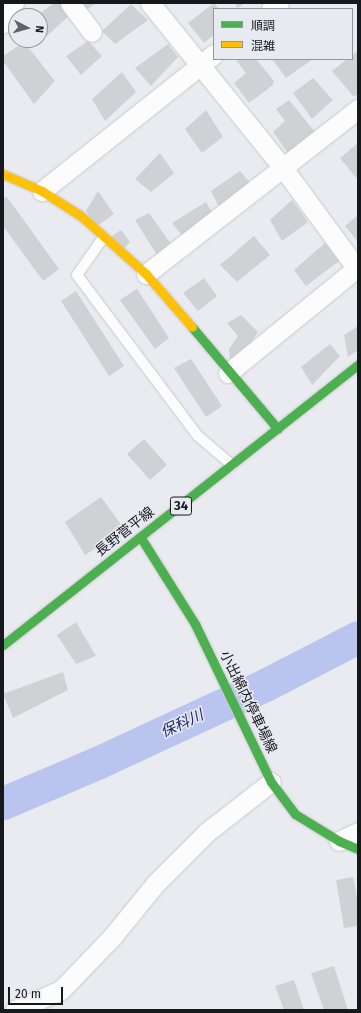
<!DOCTYPE html>
<meta charset="utf-8">
<style>
body{margin:0}
#map{position:relative;width:361px;height:1013px;overflow:hidden;background:#eaebf0;font-family:"Fira Sans","Noto Sans JP",sans-serif}
div>[style]{position:absolute}
.river>*{height:33px;margin:-16.5px;padding:0 16.5px;transform-origin:16.5px;border-radius:16.5px;background:#b9c5ef}
.building>*{inset:0;background:#d0d1d4}
.roads{filter:drop-shadow(0 0 1px #c8c9cd) drop-shadow(0 0 1px #c8c9cd)}
.lane>*{height:10px;margin:-5px;padding:0 5px;transform-origin:5px;border-radius:5px;background:#fcfcfd}
.street>*{height:19px;margin:-9.5px;padding:0 9.5px;transform-origin:9.5px;border-radius:9.5px;background:#fcfcfd}
.fast>*{height:9px;margin:-4.5px;padding:0 4.5px;transform-origin:4.5px;border-radius:4.5px;background:#4caf50}
.slow>*{height:9px;margin:-4.5px;padding:0 4.5px;transform-origin:4.5px;border-radius:4.5px;background:#ffc107}
span{translate:-50% -50%;white-space:nowrap;text-align:center;line-height:1.15;-webkit-text-stroke:3px #e8eaf2;paint-order:stroke}
.shield-label span{padding:1px 3px;background:#e8eaf2;border:1px solid;border-radius:3px;-webkit-text-stroke-width:0}
.shield-label{font-size:13px;color:#17181b;font-weight:700}
.street-label{font-size:14px;color:#17181b}
.water-label{font-size:15px;color:#1c2667;font-style:italic}
.frame{position:absolute;inset:0;border:4px solid #17181b;pointer-events:none}
.legend{position:absolute;left:213px;top:8px;width:140px;height:52px;box-sizing:border-box;background:#e8eaf2;border:1px solid #94969c;margin:0;padding:5px 7px;list-style:none;font-size:12px;color:#17181b}
.legend li{display:flex;align-items:center;gap:8px;height:20px}
.legend b{width:20px;border:1px solid #94969c}
.north{position:absolute;left:8px;top:8px;width:40px;height:40px;box-sizing:border-box;background:#e8eaf2;border:1px solid #94969c;border-radius:50%;rotate:96deg;font-size:11px;font-weight:700;line-height:16px;text-align:center;color:#17181b}
.north::after{content:'';display:block;margin:auto;width:14px;height:18px;background:#616266;clip-path:polygon(50% 0,100% 100%,50% 72%,0 100%)}
.scale{position:absolute;left:8px;top:987px;width:55px;height:18px;box-sizing:border-box;border:2px solid #17181b;border-top:0;padding-left:5px;font-size:12px;line-height:14px;white-space:nowrap;color:#17181b;-webkit-text-stroke:3px #e8eaf2;paint-order:stroke}
</style>
<div id="map">
<div class="river">
<i style="left:3px;top:803px;width:102px;rotate:-23.1deg"></i>
<i style="left:97px;top:763px;width:187px;rotate:-24.9deg"></i>
<i style="left:267px;top:684px;width:102px;rotate:-27.3deg"></i>
</div>
<div class="building">
<i style="clip-path:polygon(54px 3px,63px 3px,71px 14px,47px 36px,40px 28px,40px 16px,36px 16px)"></i>
<i style="clip-path:polygon(70px 3px,96px 3px,83px 12px)"></i>
<i style="clip-path:polygon(214px 3px,219px 9px,214px 9px,214px 35px,204px 43px,188px 23px)"></i>
<i style="clip-path:polygon(234px 3px,245px 3px,238px 8px)"></i>
<i style="clip-path:polygon(131px 4px,148px 20px,115px 44px,102px 31px)"></i>
<i style="clip-path:polygon(88px 41px,102px 56px,81px 75px,66px 56px)"></i>
<i style="clip-path:polygon(24px 42px,55px 81px,34px 104px,3px 61px,3px 56px)"></i>
<i style="clip-path:polygon(168px 44px,178px 57px,151px 86px,135px 68px)"></i>
<i style="clip-path:polygon(358px 51px,358px 95px,353px 96px,332px 71px,347px 59px,352px 59px,352px 55px)"></i>
<i style="clip-path:polygon(235px 59px,256px 59px,274px 81px,273px 85px,249px 103px,234px 83px,246px 73px)"></i>
<i style="clip-path:polygon(272px 59px,313px 59px,286px 78px)"></i>
<i style="clip-path:polygon(122px 72px,136px 92px,105px 121px,92px 99px)"></i>
<i style="clip-path:polygon(313px 78px,333px 100px,312px 119px,293px 93px)"></i>
<i style="clip-path:polygon(289px 100px,316px 133px,288px 153px,273px 132px,285px 121px,276px 109px)"></i>
<i style="clip-path:polygon(206px 110px,223px 137px,202px 153px,185px 129px)"></i>
<i style="clip-path:polygon(358px 143px,358px 180px,340px 158px)"></i>
<i style="clip-path:polygon(160px 153px,174px 173px,151px 192px,135px 179px)"></i>
<i style="clip-path:polygon(240px 171px,253px 186px,219px 207px,211px 191px)"></i>
<i style="clip-path:polygon(98px 191px,114px 214px,97px 226px,86px 211px)"></i>
<i style="clip-path:polygon(7px 197px,59px 269px,43px 281px,3px 226px,3px 199px)"></i>
<i style="clip-path:polygon(292px 200px,308px 222px,282px 241px,270px 220px)"></i>
<i style="clip-path:polygon(206px 202px,214px 216px,187px 242px,172px 223px)"></i>
<i style="clip-path:polygon(149px 213px,173px 247px,157px 255px,135px 220px)"></i>
<i style="clip-path:polygon(358px 215px,358px 242px,345px 226px)"></i>
<i style="clip-path:polygon(121px 230px,130px 242px,121px 252px,109px 238px)"></i>
<i style="clip-path:polygon(254px 236px,270px 255px,237px 282px,220px 265px)"></i>
<i style="clip-path:polygon(325px 243px,339px 261px,306px 286px,294px 270px)"></i>
<i style="clip-path:polygon(204px 278px,217px 296px,198px 311px,183px 293px)"></i>
<i style="clip-path:polygon(137px 289px,169px 338px,155px 349px,120px 300px)"></i>
<i style="clip-path:polygon(76px 291px,124px 366px,109px 376px,61px 301px)"></i>
<i style="clip-path:polygon(241px 315px,258px 332px,250px 344px,230px 360px,229px 349px,238px 336px,227px 323px)"></i>
<i style="clip-path:polygon(358px 326px,358px 350px,348px 357px,344px 335px)"></i>
<i style="clip-path:polygon(330px 344px,340px 356px,312px 385px,301px 367px)"></i>
<i style="clip-path:polygon(191px 359px,222px 406px,206px 417px,174px 368px)"></i>
<i style="clip-path:polygon(144px 439px,167px 465px,150px 480px,127px 454px)"></i>
<i style="clip-path:polygon(101px 497px,125px 530px,85px 555px,65px 522px)"></i>
<i style="clip-path:polygon(76px 622px,96px 656px,76px 664px,57px 635px)"></i>
<i style="clip-path:polygon(63px 672px,68px 690px,13px 718px,3px 694px)"></i>
<i style="clip-path:polygon(353px 877px,358px 902px,358px 926px,344px 928px,336px 880px)"></i>
<i style="clip-path:polygon(334px 966px,348px 1010px,324px 1010px,311px 973px)"></i>
<i style="clip-path:polygon(294px 980px,304px 1010px,284px 1010px,275px 986px)"></i>
</div>
<div class="roads">
<div class="lane">
<i style="left:103px;top:238px;width:45px;rotate:125.1deg"></i>
<i style="left:77px;top:275px;width:201px;rotate:53.1deg"></i>
<i style="left:198px;top:436px;width:45px;rotate:40.5deg"></i>
</div>
<div class="street">
<i style="left:70px;top:3px;width:36px;rotate:53deg"></i>
<i style="left:150px;top:3px;width:212px;rotate:51.1deg"></i>
<i style="left:283px;top:168px;width:127px;rotate:53.7deg"></i>
<i style="left:271px;top:9px;width:10px;rotate:-37deg"></i>
<i style="left:3px;top:23px;width:23px;rotate:-61deg"></i>
<i style="left:42px;top:191px;width:220px;rotate:-38.5deg"></i>
<i style="left:146px;top:274px;width:269px;rotate:-37.9deg"></i>
<i style="left:228px;top:373px;width:168px;rotate:-39.2deg"></i>
<i style="left:339px;top:841px;width:21px;rotate:-25deg"></i>
<i style="left:15px;top:1010px;width:50px;rotate:-23.5deg"></i>
<i style="left:61px;top:990px;width:74px;rotate:-46.1deg"></i>
<i style="left:112px;top:937px;width:68px;rotate:-50.9deg"></i>
<i style="left:155px;top:884px;width:74px;rotate:-45deg"></i>
<i style="left:207px;top:832px;width:81px;rotate:-38deg"></i>
</div>
<div class="fast">
<i style="left:192px;top:327px;width:133px;rotate:49.9deg"></i>
<i style="left:141px;top:538px;width:102px;rotate:57.9deg"></i>
<i style="left:195px;top:624px;width:175px;rotate:64.3deg"></i>
<i style="left:271px;top:782px;width:40px;rotate:53deg"></i>
<i style="left:295px;top:814px;width:52px;rotate:31.5deg"></i>
<i style="left:339px;top:841px;width:21px;rotate:23deg"></i>
<i style="left:3px;top:645px;width:452px;rotate:-38.3deg"></i>
</div>
<div class="slow">
<i style="left:3px;top:174px;width:43px;rotate:23.6deg"></i>
<i style="left:42px;top:191px;width:46px;rotate:32.7deg"></i>
<i style="left:81px;top:216px;width:87px;rotate:41.7deg"></i>
<i style="left:146px;top:274px;width:70px;rotate:49deg"></i>
</div>
</div>
<div class="shield-label">
<span style="left:181px;top:506px">34</span>
</div>
<div class="street-label">
<span style="left:125px;top:532px;rotate:-38deg">長野菅平線</span>
<span style="left:248px;top:702px;rotate:64deg">小出綿内停車場線</span>
</div>
<div class="water-label">
<span style="left:182px;top:724px;rotate:-25deg">保科川</span>
</div>
<div class="frame"></div>
<ul class="legend">
<li><b style="height:5px;background:#4caf50"></b>順調</li>
<li><b style="height:5px;background:#ffc107"></b>混雑</li>
</ul>
<div class="north">N</div>
<div class="scale">20 m</div>
</div>
